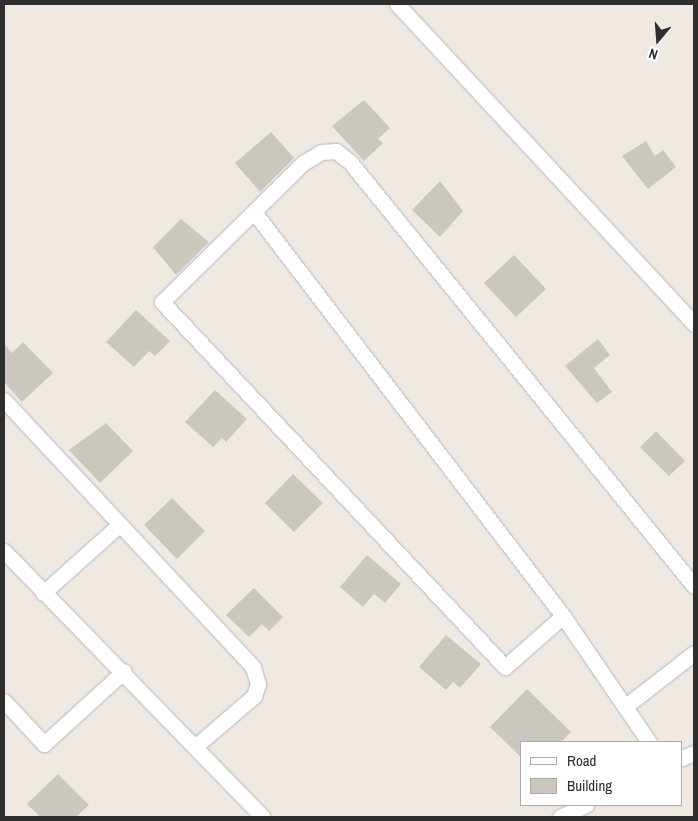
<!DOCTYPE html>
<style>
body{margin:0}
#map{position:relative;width:698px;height:821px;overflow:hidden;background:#efe9e1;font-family:"Archivo Narrow",sans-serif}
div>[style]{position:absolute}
.building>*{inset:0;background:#cbc7bf}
.roads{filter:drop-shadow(0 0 1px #b4b7c1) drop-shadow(0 0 1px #b4b7c1)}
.minor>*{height:15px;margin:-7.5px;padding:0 7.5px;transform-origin:7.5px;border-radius:7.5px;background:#fff}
span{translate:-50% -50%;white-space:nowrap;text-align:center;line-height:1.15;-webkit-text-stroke:4.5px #fff;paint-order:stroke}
.frame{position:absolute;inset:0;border:5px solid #2e2e2e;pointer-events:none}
.legend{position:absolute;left:520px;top:741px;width:162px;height:65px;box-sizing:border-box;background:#fff;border:1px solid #ababab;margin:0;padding:6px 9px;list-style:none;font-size:15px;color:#2e2e2e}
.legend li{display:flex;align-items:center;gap:10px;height:25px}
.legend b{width:25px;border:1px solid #ababab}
.north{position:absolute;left:633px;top:15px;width:50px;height:50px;-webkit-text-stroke:4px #fff;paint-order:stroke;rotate:198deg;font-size:14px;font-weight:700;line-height:20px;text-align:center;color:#2e2e2e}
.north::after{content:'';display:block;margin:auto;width:18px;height:22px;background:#2e2e2e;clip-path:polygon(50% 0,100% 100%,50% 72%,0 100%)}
</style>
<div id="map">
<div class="building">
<i style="clip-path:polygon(364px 100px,390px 128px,378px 139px,383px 143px,364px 161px,332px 126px)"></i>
<i style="clip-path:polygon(271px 132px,294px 158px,260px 192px,235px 163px)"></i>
<i style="clip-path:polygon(646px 141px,655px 156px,663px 150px,676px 167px,648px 189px,622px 156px)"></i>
<i style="clip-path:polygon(440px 181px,463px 211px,440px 237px,412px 210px)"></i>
<i style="clip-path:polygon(181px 219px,209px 242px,176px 275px,153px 247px)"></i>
<i style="clip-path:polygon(514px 255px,546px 289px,516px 317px,484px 283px)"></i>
<i style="clip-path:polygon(136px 310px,170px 341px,155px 356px,149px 351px,134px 367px,106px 342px)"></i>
<i style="clip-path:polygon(598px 339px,610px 355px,594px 368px,612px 392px,597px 403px,565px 366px)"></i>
<i style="clip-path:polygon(23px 342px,53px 373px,22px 402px,4px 382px,4px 344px,12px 353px)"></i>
<i style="clip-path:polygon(215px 390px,247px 419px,226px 442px,222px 438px,213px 447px,185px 422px)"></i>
<i style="clip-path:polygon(106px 423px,133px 451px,100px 483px,69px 450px)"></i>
<i style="clip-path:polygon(656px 431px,685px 461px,669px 476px,640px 447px)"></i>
<i style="clip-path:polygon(293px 474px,323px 503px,294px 532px,265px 503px)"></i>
<i style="clip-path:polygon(172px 498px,205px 531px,177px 559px,144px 525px)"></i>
<i style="clip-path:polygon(367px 555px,401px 584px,385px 603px,374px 594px,363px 607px,340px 587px)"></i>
<i style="clip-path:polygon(254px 588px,283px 617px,269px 631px,262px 624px,249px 637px,226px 615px)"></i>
<i style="clip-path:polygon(446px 635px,481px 664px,460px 688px,453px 682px,446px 690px,419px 667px)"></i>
<i style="clip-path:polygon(527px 689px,571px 732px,561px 742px,522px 742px,522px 758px,490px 727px)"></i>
<i style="clip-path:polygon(58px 774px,89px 805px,76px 817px,40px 817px,27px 804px)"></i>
</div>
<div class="roads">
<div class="minor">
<i style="left:397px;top:4px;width:437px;rotate:47.1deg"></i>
<i style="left:254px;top:212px;width:509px;rotate:52.59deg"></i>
<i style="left:563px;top:616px;width:153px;rotate:55.7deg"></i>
<i style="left:4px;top:400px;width:365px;rotate:47deg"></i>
<i style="left:253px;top:667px;width:18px;rotate:74deg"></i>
<i style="left:258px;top:684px;width:13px;rotate:108deg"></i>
<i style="left:254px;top:696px;width:75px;rotate:139.3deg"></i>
<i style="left:4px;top:551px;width:371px;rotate:45.8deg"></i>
<i style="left:43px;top:593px;width:102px;rotate:-41.8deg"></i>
<i style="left:563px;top:616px;width:77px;rotate:138.7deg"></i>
<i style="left:505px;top:667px;width:501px;rotate:-133.22deg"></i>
<i style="left:162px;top:302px;width:198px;rotate:-44.6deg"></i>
<i style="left:303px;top:163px;width:21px;rotate:-31deg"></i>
<i style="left:321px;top:152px;width:15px;rotate:-4deg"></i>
<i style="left:336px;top:151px;width:18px;rotate:38deg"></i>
<i style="left:350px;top:162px;width:546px;rotate:50.95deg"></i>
<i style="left:4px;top:701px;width:59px;rotate:47.1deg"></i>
<i style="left:44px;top:744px;width:108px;rotate:-42.4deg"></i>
<i style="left:627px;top:705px;width:85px;rotate:-37.8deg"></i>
<i style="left:682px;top:758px;width:13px;rotate:-23deg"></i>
<i style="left:560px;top:817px;width:29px;rotate:-25deg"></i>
</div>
</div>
<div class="frame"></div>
<ul class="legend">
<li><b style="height:6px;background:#fff"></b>Road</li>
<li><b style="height:14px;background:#cbc7bf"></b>Building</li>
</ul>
<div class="north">N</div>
</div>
